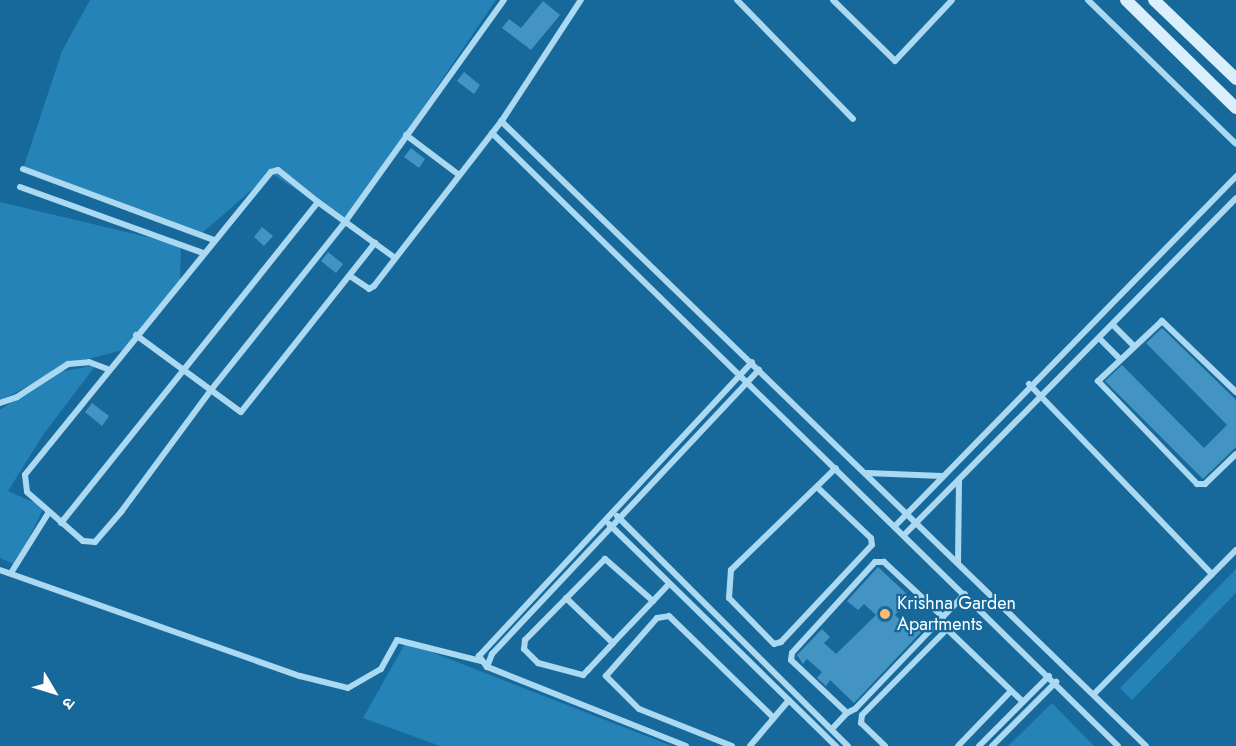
<!DOCTYPE html>
<meta charset="utf-8">
<style>
body{margin:0}
#map{position:relative;width:1236px;height:746px;overflow:hidden;background:#16699a;font-family:Jost,"Noto Sans Devanagari",sans-serif}
div>[style]{position:absolute}
.green>*{inset:0;background:#2583b7}
.building>*{inset:0;background:#4394c3}
.street>*{height:6px;margin:-3px;padding:0 3px;transform-origin:3px;border-radius:3px;background:#abd9f2}
.secondary>*{height:12px;margin:-6px;padding:0 6px;transform-origin:6px;border-radius:6px;background:#daeffc}
.dots>*{width:16px;height:16px;translate:-50% -50%;box-sizing:border-box;border:3px solid #16699a;border-radius:50%}
span{translate:-50% -50%;white-space:nowrap;text-align:center;line-height:1.15;-webkit-text-stroke:4.5px #16699a;paint-order:stroke}
.poi-label{font-size:18px;color:#fff}
.left{translate:0 -50%;text-align:left}
.north{position:absolute;left:24px;top:662px;width:60px;height:60px;-webkit-text-stroke:4px #16699a;paint-order:stroke;rotate:128deg;font-size:16px;font-weight:700;line-height:24px;text-align:center;color:#fff}
.north::after{content:'';display:block;margin:auto;width:21px;height:27px;background:#fff;clip-path:polygon(50% 0,100% 100%,50% 72%,0 100%)}
</style>
<div id="map">
<div class="green">
<i style="clip-path:polygon(90px 0,496px 0,345px 222px,271px 173px,200px 235px,23px 169px,62px 51px)"></i>
<i style="clip-path:polygon(0 202px,181px 245px,180px 281px,123px 350px,68px 364px,0 401px)"></i>
<i style="clip-path:polygon(96px 365px,43px 435px,8px 491px,44px 507px,16px 565px,0 558px,0 410px,54px 373px)"></i>
<i style="clip-path:polygon(1236px 569px,1236px 593px,1132px 700px,1120px 688px)"></i>
<i style="clip-path:polygon(406px 642px,672px 746px,440px 746px,363px 718px)"></i>
<i style="clip-path:polygon(1052px 703px,1094px 746px,1008px 746px)"></i>
</div>
<div class="building">
<i style="clip-path:polygon(543px 1px,560px 15px,531px 50px,502px 28px,509px 19px,521px 28px)"></i>
<i style="clip-path:polygon(464px 72px,480px 85px,474px 94px,457px 81px)"></i>
<i style="clip-path:polygon(411px 148px,425px 159px,419px 168px,404px 157px)"></i>
<i style="clip-path:polygon(262px 227px,273px 236px,264px 246px,254px 237px)"></i>
<i style="clip-path:polygon(328px 252px,343px 264px,336px 273px,321px 261px)"></i>
<i style="clip-path:polygon(1162px 328px,1236px 400px,1236px 447px,1203px 479px,1105px 381px,1122px 365px,1204px 448px,1227px 425px,1146px 343px)"></i>
<i style="clip-path:polygon(92px 403px,109px 416px,102px 426px,85px 412px)"></i>
<i style="clip-path:polygon(878px 567px,910px 597px,895px 615px,908px 628px,914px 621px,923px 630px,854px 703px,830px 680px,826px 686px,817px 678px,822px 672px,807px 659px,803px 664px,797px 655px,822px 629px,830px 637px,824px 643px,836px 654px,876px 615px,864px 604px,858px 610px,847px 601px)"></i>
</div>
<div class="street">
<i style="left:737px;top:0;width:166px;rotate:45.7deg"></i>
<i style="left:833px;top:0;width:87px;rotate:44.5deg"></i>
<i style="left:895px;top:61px;width:83px;rotate:-46.9deg"></i>
<i style="left:1088px;top:0;width:206px;rotate:44.2deg"></i>
<i style="left:501px;top:121px;width:898px;rotate:44.1deg"></i>
<i style="left:492px;top:133px;width:876px;rotate:44.4deg"></i>
<i style="left:406px;top:135px;width:65px;rotate:36.9deg"></i>
<i style="left:23px;top:169px;width:204px;rotate:20.4deg"></i>
<i style="left:20px;top:187px;width:195px;rotate:19.8deg"></i>
<i style="left:318px;top:202px;width:51px;rotate:-141.3deg"></i>
<i style="left:278px;top:170px;width:7px;rotate:164deg"></i>
<i style="left:271px;top:172px;width:390px;rotate:129.1deg"></i>
<i style="left:25px;top:475px;width:17px;rotate:83deg"></i>
<i style="left:27px;top:492px;width:74px;rotate:41.2deg"></i>
<i style="left:83px;top:541px;width:12px;rotate:5deg"></i>
<i style="left:95px;top:542px;width:40px;rotate:-49deg"></i>
<i style="left:121px;top:512px;width:152px;rotate:-53.6deg"></i>
<i style="left:211px;top:390px;width:215px;rotate:-51.4deg"></i>
<i style="left:345px;top:222px;width:273px;rotate:-54.4deg"></i>
<i style="left:350px;top:276px;width:23px;rotate:34deg"></i>
<i style="left:369px;top:289px;width:6px;rotate:-31deg"></i>
<i style="left:374px;top:286px;width:211px;rotate:-52.3deg"></i>
<i style="left:503px;top:119px;width:142px;rotate:-56.8deg"></i>
<i style="left:1113px;top:325px;width:28px;rotate:45deg"></i>
<i style="left:136px;top:335px;width:130px;rotate:36.3deg"></i>
<i style="left:241px;top:412px;width:216px;rotate:-51.6deg"></i>
<i style="left:1099px;top:338px;width:28px;rotate:45deg"></i>
<i style="left:1029px;top:384px;width:264px;rotate:46.1deg"></i>
<i style="left:1236px;top:392px;width:103px;rotate:-136.2deg"></i>
<i style="left:1162px;top:321px;width:88px;rotate:136.8deg"></i>
<i style="left:1098px;top:381px;width:143px;rotate:46.1deg"></i>
<i style="left:1197px;top:484px;width:8px"></i>
<i style="left:1205px;top:484px;width:43px;rotate:-44.1deg"></i>
<i style="left:0;top:403px;width:18px;rotate:-19deg"></i>
<i style="left:17px;top:397px;width:61px;rotate:-32.9deg"></i>
<i style="left:68px;top:364px;width:21px;rotate:-5deg"></i>
<i style="left:89px;top:362px;width:19px;rotate:21deg"></i>
<i style="left:867px;top:473px;width:75px;rotate:2.3deg"></i>
<i style="left:817px;top:487px;width:74px;rotate:43.4deg"></i>
<i style="left:871px;top:538px;width:7px;rotate:82deg"></i>
<i style="left:872px;top:545px;width:133px;rotate:133.2deg"></i>
<i style="left:781px;top:642px;width:7px;rotate:164deg"></i>
<i style="left:774px;top:644px;width:64px;rotate:-134.4deg"></i>
<i style="left:729px;top:598px;width:28px;rotate:-86deg"></i>
<i style="left:731px;top:570px;width:146px;rotate:-44.2deg"></i>
<i style="left:617px;top:516px;width:326px;rotate:44.9deg"></i>
<i style="left:61px;top:523px;width:411px;rotate:-51.3deg"></i>
<i style="left:318px;top:202px;width:95px;rotate:36deg"></i>
<i style="left:609px;top:524px;width:318px;rotate:44.4deg"></i>
<i style="left:895px;top:526px;width:489px;rotate:-45.7deg"></i>
<i style="left:904px;top:535px;width:473px;rotate:-45.4deg"></i>
<i style="left:958px;top:563px;width:82px;rotate:-89.3deg"></i>
<i style="left:0;top:570px;width:318px;rotate:19.5deg"></i>
<i style="left:300px;top:676px;width:49px;rotate:14deg"></i>
<i style="left:348px;top:688px;width:38px;rotate:-30deg"></i>
<i style="left:381px;top:669px;width:33px;rotate:-61deg"></i>
<i style="left:397px;top:640px;width:87px;rotate:14deg"></i>
<i style="left:11px;top:573px;width:72px;rotate:-58.1deg"></i>
<i style="left:566px;top:598px;width:65px;rotate:43.8deg"></i>
<i style="left:653px;top:601px;width:64px;rotate:-138.8deg"></i>
<i style="left:605px;top:559px;width:114px;rotate:134.6deg"></i>
<i style="left:525px;top:640px;width:9px;rotate:96deg"></i>
<i style="left:524px;top:649px;width:20px;rotate:45deg"></i>
<i style="left:538px;top:663px;width:47px;rotate:14.9deg"></i>
<i style="left:583px;top:675px;width:7px;rotate:-45deg"></i>
<i style="left:588px;top:670px;width:37px;rotate:-47deg"></i>
<i style="left:613px;top:643px;width:58px;rotate:-46.4deg"></i>
<i style="left:653px;top:601px;width:23px;rotate:-47deg"></i>
<i style="left:943px;top:617px;width:81px;rotate:-137deg"></i>
<i style="left:884px;top:562px;width:9px;rotate:180deg"></i>
<i style="left:875px;top:562px;width:123px;rotate:132.4deg"></i>
<i style="left:792px;top:653px;width:7px;rotate:98deg"></i>
<i style="left:791px;top:660px;width:77px;rotate:43.4deg"></i>
<i style="left:847px;top:713px;width:9px;rotate:-27deg"></i>
<i style="left:855px;top:709px;width:159px;rotate:-46.3deg"></i>
<i style="left:487px;top:667px;width:14px;rotate:-69deg"></i>
<i style="left:492px;top:654px;width:390px;rotate:-46.8deg"></i>
<i style="left:1095px;top:693px;width:201px;rotate:-45.4deg"></i>
<i style="left:832px;top:729px;width:22px;rotate:-47deg"></i>
<i style="left:686px;top:746px;width:214px;rotate:-158.3deg"></i>
<i style="left:487px;top:667px;width:14px;rotate:-126deg"></i>
<i style="left:479px;top:656px;width:401px;rotate:-47.1deg"></i>
<i style="left:732px;top:746px;width:100px;rotate:-158.3deg"></i>
<i style="left:639px;top:709px;width:47px;rotate:-135deg"></i>
<i style="left:606px;top:676px;width:77px;rotate:-48.7deg"></i>
<i style="left:657px;top:618px;width:12px;rotate:-9deg"></i>
<i style="left:669px;top:616px;width:146px;rotate:44.2deg"></i>
<i style="left:750px;top:746px;width:60px;rotate:-49.7deg"></i>
<i style="left:885px;top:746px;width:33px;rotate:-136deg"></i>
<i style="left:861px;top:723px;width:8px;rotate:-83deg"></i>
<i style="left:862px;top:715px;width:121px;rotate:-45.3deg"></i>
<i style="left:947px;top:629px;width:105px;rotate:43.8deg"></i>
<i style="left:958px;top:746px;width:76px;rotate:-46.1deg"></i>
<i style="left:979px;top:746px;width:99px;rotate:-45deg"></i>
<i style="left:992px;top:746px;width:91px;rotate:-45deg"></i>
</div>
<div class="secondary">
<i style="left:1126px;top:0;width:154px;rotate:44.5deg"></i>
<i style="left:1154px;top:0;width:114px;rotate:43.9deg"></i>
</div>
<div class="dots">
<i style="left:885px;top:614px;background:#ffb86c"></i>
</div>
<div class="poi-label">
<span class="left" style="left:897px;top:614px">Krishna Garden<br>Apartments</span>
</div>
<div class="north">उ</div>
</div>
